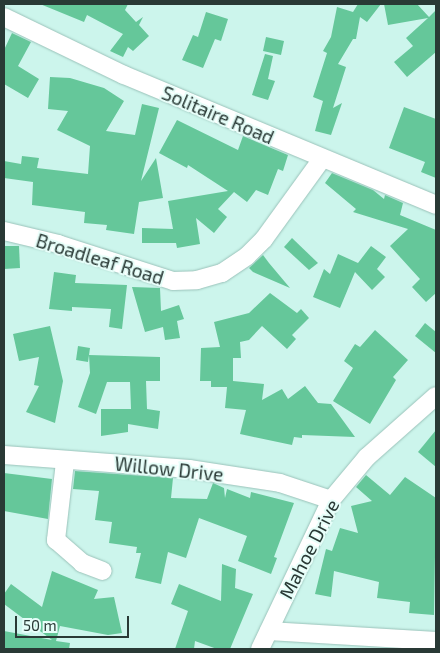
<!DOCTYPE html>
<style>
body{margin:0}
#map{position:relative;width:440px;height:653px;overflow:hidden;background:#ccf5ec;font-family:"Exo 2",sans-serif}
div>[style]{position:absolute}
.building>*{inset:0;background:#65c79a}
.roads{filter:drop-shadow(0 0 1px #9ac2b9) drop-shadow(0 0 1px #9ac2b9)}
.minor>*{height:18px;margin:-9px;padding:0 9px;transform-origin:9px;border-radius:9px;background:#fff}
span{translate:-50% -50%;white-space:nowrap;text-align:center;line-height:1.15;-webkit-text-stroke:4px #e6fef9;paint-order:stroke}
.street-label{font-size:19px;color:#293935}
.frame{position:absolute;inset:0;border:5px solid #293935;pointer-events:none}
.scale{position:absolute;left:15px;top:616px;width:114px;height:22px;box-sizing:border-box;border:2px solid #293935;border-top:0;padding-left:6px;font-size:15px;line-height:18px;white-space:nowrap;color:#293935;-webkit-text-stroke:4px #e6fef9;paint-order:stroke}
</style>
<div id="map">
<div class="building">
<i style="clip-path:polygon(40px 4px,128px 4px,125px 10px,136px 22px,143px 17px,139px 25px,149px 36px,133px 51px,128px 47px,123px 57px,110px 51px,123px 34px,87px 15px,84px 22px)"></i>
<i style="clip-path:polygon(358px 4px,381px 4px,367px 22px,360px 17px,356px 39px,353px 39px,338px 64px,346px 67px,333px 108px,342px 103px,331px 135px,315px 131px,323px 101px,313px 97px,327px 53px,323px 51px,331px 37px,337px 7px,353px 12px)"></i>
<i style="clip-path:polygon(384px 4px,417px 4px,429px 17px,436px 10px,436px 52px,407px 77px,394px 62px,413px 46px,406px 38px,428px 18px,388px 25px)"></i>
<i style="clip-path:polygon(206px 12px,228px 19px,221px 41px,215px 39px,203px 68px,182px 60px,193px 35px,198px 37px)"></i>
<i style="clip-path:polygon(12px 33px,31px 42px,18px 66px,39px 79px,28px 98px,4px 84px,4px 50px)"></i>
<i style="clip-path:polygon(266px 37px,284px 41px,281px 55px,263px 51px)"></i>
<i style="clip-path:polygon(265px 54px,273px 56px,268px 79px,275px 81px,268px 100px,252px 95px)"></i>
<i style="clip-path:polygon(50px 77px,70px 78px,104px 88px,124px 101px,106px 131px,135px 135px,142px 104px,159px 108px,141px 181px,156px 158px,163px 198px,139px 202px,134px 234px,106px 230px,107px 225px,84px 223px,85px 212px,32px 205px,33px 182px,4px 178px,4px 161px,21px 164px,22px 156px,39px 158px,37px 168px,88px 174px,90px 146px,57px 130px,68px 111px,48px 109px)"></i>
<i style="clip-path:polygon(404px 107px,436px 119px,436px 178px,421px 172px,425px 162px,389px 148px)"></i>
<i style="clip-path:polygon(177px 120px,238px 150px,243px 136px,288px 155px,283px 171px,278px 169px,268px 195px,256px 190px,247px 202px,234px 192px,218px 209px,227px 217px,214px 233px,196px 218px,200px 244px,177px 248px,176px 243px,142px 243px,142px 228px,173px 229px,168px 201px,228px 191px,188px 165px,187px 168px,159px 153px)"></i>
<i style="clip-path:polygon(332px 173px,373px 190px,384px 199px,385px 195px,403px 203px,400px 215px,436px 230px,436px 293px,426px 302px,412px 287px,420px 279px,390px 246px,408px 229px,353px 212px,356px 209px,325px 183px)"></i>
<i style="clip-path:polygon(292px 238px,318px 263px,309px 270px,284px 247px)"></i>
<i style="clip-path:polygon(4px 246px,19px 246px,20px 268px,4px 269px)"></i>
<i style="clip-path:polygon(371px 246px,386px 257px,377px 269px,385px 277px,372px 290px,355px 272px,340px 308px,313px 297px,324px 269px,330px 274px,338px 254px,358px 263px)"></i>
<i style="clip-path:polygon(263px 255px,269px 263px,290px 288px,253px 272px,249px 268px)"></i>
<i style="clip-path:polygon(54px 272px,76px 275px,75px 283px,127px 285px,122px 329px,109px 327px,111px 309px,72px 307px,72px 311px,49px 309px)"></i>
<i style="clip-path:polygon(132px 287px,160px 288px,161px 311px,179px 305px,184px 319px,177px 321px,180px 338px,165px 340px,163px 327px,145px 332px)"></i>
<i style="clip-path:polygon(270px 293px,297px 313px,301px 309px,309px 318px,292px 335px,296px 339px,287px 349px,262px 326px,249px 340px,240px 342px,241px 358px,233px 358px,233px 381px,264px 384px,262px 400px,282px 389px,288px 399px,305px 386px,318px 403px,331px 404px,355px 437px,302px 435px,302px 438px,294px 437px,292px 445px,240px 434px,246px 410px,225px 408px,227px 387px,211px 387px,211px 381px,200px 381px,201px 348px,220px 347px,214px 322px,249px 313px)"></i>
<i style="clip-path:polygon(425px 323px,436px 332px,436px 353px,415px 336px)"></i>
<i style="clip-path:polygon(50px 326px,63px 381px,55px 423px,26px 412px,39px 386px,34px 385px,39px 357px,19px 361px,13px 334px)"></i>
<i style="clip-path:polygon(375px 330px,408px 360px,393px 377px,396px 380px,370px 424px,333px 401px,353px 368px,344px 361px,355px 344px,360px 347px)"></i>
<i style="clip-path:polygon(78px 346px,90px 348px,88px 362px,76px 360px)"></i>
<i style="clip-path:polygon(89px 355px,160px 357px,160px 381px,146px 381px,147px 409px,160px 411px,158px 429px,128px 424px,128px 432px,101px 436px,101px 409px,131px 409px,130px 382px,107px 382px,96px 414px,78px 407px,90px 373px)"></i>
<i style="clip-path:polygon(436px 430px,436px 467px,418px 452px)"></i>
<i style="clip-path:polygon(75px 471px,173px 478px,171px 498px,207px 499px,213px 483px,224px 488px,225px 498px,227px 489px,250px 498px,251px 492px,294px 503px,274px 557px,277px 558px,271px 574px,238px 561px,247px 536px,199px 518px,186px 558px,168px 552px,161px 584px,135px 578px,141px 553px,136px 553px,137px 547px,109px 543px,112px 522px,95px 520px,99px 491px,73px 489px)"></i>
<i style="clip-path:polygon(4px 473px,52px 479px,48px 519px,4px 511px)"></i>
<i style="clip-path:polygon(366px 475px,390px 495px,405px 477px,436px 498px,434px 615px,409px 613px,410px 602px,377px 598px,379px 582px,334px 571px,331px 597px,315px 594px,326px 549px,332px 551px,340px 528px,358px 533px,351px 506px,372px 501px,356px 487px)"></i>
<i style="clip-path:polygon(222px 564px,236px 569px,235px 588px,253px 594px,230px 649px,217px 649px,195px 641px,194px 649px,175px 649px,188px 611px,171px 604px,179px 584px,221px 601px)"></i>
<i style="clip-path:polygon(52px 571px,98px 590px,94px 599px,114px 597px,122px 633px,108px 635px,60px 626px,56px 641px,70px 643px,69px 649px,4px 649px,4px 631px,52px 640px,4px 604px,4px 594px,11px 584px,42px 607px)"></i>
</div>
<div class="roads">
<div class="minor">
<i style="left:4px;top:17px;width:133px;rotate:25.8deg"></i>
<i style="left:124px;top:75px;width:338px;rotate:22.6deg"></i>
<i style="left:4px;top:231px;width:56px;rotate:13.5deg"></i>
<i style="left:58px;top:244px;width:121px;rotate:17.8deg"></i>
<i style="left:173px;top:281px;width:24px;rotate:-2deg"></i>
<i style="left:197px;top:280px;width:26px;rotate:-16deg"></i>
<i style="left:222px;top:273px;width:30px;rotate:-34deg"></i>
<i style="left:247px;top:256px;width:24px;rotate:-45deg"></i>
<i style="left:264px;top:239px;width:99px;rotate:-54.1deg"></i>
<i style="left:4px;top:455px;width:186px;rotate:4.3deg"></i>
<i style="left:189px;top:469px;width:92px;rotate:8.7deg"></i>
<i style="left:280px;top:483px;width:54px;rotate:18.4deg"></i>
<i style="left:65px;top:462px;width:79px;rotate:96.6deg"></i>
<i style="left:56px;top:540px;width:35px;rotate:41deg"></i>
<i style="left:82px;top:563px;width:22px;rotate:21deg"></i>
<i style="left:269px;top:631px;width:167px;rotate:3.4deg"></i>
<i style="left:260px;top:649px;width:165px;rotate:-64.5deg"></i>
<i style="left:331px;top:500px;width:56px;rotate:-50.1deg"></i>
<i style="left:367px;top:457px;width:92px;rotate:-41.5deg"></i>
</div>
</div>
<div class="street-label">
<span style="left:218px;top:115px;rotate:23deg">Solitaire Road</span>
<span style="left:100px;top:259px;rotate:17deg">Broadleaf Road</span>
<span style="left:169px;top:469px;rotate:6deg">Willow Drive</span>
<span style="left:309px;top:549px;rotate:-63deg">Mahoe Drive</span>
</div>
<div class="frame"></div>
<div class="scale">50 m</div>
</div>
